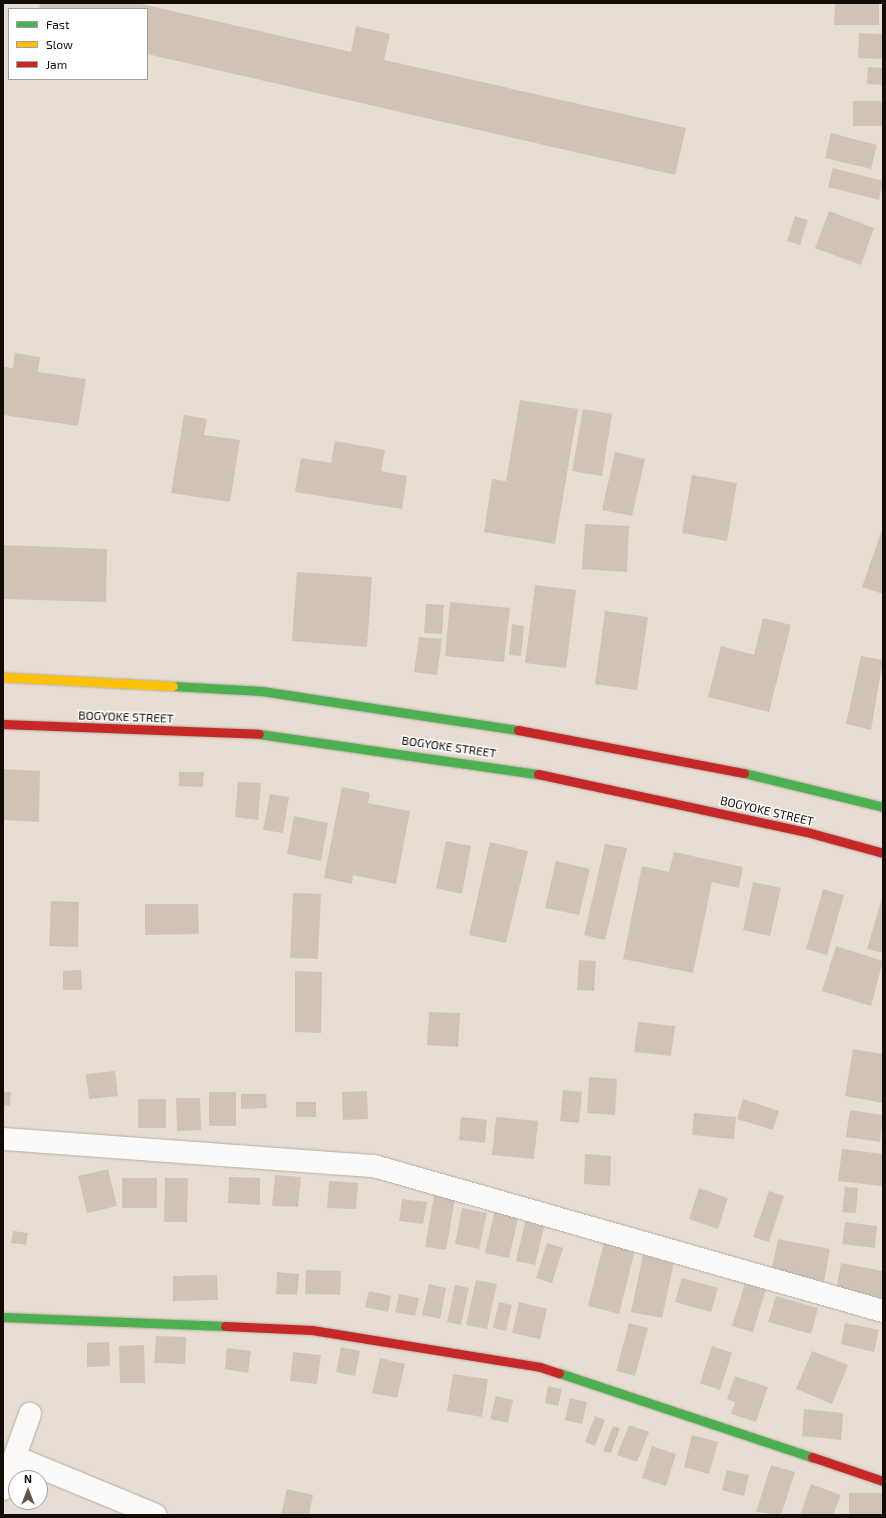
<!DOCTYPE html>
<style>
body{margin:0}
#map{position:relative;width:886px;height:1518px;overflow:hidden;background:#e8ddd2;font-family:"Exo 2",sans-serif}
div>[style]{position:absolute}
.building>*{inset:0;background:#d0c3b6}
.roads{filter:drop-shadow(0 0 1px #b6aea5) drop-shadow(0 0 1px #b6aea5)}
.street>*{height:22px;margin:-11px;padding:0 11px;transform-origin:11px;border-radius:11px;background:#fcfaf8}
.fast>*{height:9px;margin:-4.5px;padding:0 4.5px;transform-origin:4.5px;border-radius:4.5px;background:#4caf50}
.slow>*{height:9px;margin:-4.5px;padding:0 4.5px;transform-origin:4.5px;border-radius:4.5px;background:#ffc107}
.jam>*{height:9px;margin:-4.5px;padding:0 4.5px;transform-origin:4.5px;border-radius:4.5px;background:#c62828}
span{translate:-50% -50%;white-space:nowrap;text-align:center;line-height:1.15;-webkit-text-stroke:3px #fff;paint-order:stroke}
.street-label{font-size:12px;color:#130c06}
.frame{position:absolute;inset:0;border:4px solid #130c06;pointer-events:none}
.legend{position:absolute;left:8px;top:8px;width:140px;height:72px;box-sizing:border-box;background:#fff;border:1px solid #a19e9b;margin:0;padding:5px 7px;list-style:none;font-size:12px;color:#130c06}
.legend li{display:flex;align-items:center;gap:8px;height:20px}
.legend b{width:20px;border:1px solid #a19e9b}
.north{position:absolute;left:8px;top:1470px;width:40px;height:40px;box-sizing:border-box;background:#fff;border:1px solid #a19e9b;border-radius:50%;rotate:0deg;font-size:11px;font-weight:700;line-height:16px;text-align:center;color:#130c06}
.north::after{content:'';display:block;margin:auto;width:14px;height:18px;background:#5e554d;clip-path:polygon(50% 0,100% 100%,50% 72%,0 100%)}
</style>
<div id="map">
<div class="building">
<i style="clip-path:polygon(40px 3px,138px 3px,351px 52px,356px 26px,390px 34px,384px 60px,686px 128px,675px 175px,147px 54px,147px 9px,39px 9px)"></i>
<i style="clip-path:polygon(835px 3px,879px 3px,879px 25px,834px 25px)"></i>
<i style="clip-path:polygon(859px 33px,883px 34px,883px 59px,858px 58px)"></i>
<i style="clip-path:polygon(868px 67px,883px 68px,883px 85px,867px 84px)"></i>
<i style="clip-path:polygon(853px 101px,883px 101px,883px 126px,853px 126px)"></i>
<i style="clip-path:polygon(831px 133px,877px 145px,871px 169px,825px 158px)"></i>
<i style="clip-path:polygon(833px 168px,883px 181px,879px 200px,828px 187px)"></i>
<i style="clip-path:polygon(829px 211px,874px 228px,861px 265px,815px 248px)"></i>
<i style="clip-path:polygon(795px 216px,808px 220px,800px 245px,787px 241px)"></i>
<i style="clip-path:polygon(15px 353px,40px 357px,38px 372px,86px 379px,78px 426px,3px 415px,3px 367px,13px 368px)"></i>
<i style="clip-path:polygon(520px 400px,578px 409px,555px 544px,484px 532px,492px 479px,506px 481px)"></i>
<i style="clip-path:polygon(583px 409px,612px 414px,602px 476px,572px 471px)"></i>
<i style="clip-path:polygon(184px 415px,207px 419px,204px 435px,240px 440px,230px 502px,171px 493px)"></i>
<i style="clip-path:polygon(335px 441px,385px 450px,381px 471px,407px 476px,402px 509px,295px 492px,301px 458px,331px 463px)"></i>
<i style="clip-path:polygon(615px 452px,645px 459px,632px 516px,602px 510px)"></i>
<i style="clip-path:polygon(692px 475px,737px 483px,727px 541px,682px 533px)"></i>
<i style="clip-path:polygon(585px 524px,629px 526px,627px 572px,582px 569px)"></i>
<i style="clip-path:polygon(883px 527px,883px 594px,862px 587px)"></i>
<i style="clip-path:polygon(3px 545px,107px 549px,106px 602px,3px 599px)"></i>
<i style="clip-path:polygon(297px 572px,372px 577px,367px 647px,292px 641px)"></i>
<i style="clip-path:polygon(535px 585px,576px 590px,566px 668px,525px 663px)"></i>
<i style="clip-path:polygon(450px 602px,510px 608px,504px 662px,445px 656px)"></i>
<i style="clip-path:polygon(426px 604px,444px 605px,442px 634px,424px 633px)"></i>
<i style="clip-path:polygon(605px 611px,648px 617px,637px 690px,595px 684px)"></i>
<i style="clip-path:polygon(763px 618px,791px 625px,769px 712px,708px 697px,721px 646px,754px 655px)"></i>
<i style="clip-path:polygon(512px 624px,524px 626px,521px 656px,509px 655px)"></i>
<i style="clip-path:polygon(419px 637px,442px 639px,437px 675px,414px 672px)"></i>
<i style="clip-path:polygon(861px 656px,883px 660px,871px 730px,846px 724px)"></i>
<i style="clip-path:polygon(3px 769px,40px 771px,39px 822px,3px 820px)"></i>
<i style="clip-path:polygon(179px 772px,204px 772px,203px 787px,179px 786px)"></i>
<i style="clip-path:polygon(238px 782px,261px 783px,258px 820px,235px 817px)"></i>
<i style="clip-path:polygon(342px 787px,370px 793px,368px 803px,410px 811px,396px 884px,353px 875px,352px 884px,324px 878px)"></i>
<i style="clip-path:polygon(270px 794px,289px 797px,283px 833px,263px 830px)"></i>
<i style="clip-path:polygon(294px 816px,328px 823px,321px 861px,287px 854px)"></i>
<i style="clip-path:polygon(446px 841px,471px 846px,462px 894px,436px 888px)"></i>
<i style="clip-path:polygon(490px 842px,528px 851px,506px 943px,469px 935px)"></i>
<i style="clip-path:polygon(605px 844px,627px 848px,605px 940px,584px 935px)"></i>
<i style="clip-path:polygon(674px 852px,743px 867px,739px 888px,712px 882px,693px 973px,623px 959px,642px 866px,669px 872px)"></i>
<i style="clip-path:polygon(556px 861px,590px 869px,579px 915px,545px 908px)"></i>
<i style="clip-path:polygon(753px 882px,781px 888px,770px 936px,743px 930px)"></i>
<i style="clip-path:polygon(823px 889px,844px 895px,827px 955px,806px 949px)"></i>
<i style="clip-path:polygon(293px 893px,321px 894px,318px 959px,290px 958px)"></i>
<i style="clip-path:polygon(883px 895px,883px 953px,867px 949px)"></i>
<i style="clip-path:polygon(51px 901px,79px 902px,78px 947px,49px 946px)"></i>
<i style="clip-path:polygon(145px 904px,198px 904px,199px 934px,145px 935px)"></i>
<i style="clip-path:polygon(836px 946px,883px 961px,871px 1006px,822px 991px)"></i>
<i style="clip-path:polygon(579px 960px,596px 961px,594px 991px,577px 990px)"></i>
<i style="clip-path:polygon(81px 970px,82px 990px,63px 990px,63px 971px)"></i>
<i style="clip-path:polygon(295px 971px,322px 972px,321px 1033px,295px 1032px)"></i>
<i style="clip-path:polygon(429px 1012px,460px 1013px,458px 1047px,427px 1045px)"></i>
<i style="clip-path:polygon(638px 1022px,675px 1026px,671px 1056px,634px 1052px)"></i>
<i style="clip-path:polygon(853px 1049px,883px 1054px,883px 1103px,845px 1096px)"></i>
<i style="clip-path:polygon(115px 1071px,118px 1096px,89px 1099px,86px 1074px)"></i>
<i style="clip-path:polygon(589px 1077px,617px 1079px,615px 1115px,587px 1113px)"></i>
<i style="clip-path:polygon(563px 1090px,582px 1092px,579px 1123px,560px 1121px)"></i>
<i style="clip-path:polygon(367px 1091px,368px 1119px,343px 1120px,342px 1092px)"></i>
<i style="clip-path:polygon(3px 1092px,11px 1092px,10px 1106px,3px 1105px)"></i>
<i style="clip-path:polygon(209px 1092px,236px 1092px,236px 1126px,209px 1126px)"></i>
<i style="clip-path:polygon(241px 1094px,266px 1094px,267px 1108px,241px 1109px)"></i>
<i style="clip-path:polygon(176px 1098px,200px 1098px,201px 1130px,177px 1131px)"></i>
<i style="clip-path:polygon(138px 1099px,166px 1099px,166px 1128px,138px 1128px)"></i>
<i style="clip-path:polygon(743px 1099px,779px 1111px,773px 1130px,737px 1119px)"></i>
<i style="clip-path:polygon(296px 1102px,316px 1102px,316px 1117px,296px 1117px)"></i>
<i style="clip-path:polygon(850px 1110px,883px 1115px,880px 1142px,846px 1137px)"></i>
<i style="clip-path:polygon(694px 1113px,736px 1117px,734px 1139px,692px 1135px)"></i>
<i style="clip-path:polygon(461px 1117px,487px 1120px,485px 1143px,459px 1140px)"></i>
<i style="clip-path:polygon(496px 1117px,538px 1121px,534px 1159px,492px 1155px)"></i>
<i style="clip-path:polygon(842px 1149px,883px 1154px,883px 1186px,838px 1181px)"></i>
<i style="clip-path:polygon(585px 1154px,611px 1156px,610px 1186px,584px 1184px)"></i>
<i style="clip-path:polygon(108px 1169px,117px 1206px,87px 1213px,78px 1176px)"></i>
<i style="clip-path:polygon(275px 1175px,301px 1177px,298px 1207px,272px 1206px)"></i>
<i style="clip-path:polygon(229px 1177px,260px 1178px,260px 1205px,228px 1203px)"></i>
<i style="clip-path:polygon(122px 1178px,157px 1178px,157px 1208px,122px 1208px)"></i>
<i style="clip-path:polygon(165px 1178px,188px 1178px,187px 1222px,164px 1222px)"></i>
<i style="clip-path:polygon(329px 1181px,358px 1183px,356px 1209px,327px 1208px)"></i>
<i style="clip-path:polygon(845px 1187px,858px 1188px,856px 1213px,842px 1212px)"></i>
<i style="clip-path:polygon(699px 1188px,728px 1198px,718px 1229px,689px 1219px)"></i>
<i style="clip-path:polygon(769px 1191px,784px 1196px,769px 1242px,753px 1237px)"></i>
<i style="clip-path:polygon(434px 1195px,455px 1199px,446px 1250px,425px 1247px)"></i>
<i style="clip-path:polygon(402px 1199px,427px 1202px,423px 1224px,399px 1221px)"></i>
<i style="clip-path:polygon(462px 1208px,487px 1213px,479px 1249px,455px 1244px)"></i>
<i style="clip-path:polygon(495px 1209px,519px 1214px,509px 1258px,485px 1253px)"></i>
<i style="clip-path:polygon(526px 1218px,545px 1223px,535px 1265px,516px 1261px)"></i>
<i style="clip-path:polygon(845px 1222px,877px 1226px,875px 1248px,842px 1244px)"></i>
<i style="clip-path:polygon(13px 1231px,28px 1233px,26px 1245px,11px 1243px)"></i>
<i style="clip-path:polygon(778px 1239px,830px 1249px,824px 1282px,771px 1272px)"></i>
<i style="clip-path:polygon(604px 1242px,635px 1250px,619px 1314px,588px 1306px)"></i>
<i style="clip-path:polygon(547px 1243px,563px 1248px,552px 1283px,536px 1278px)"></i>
<i style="clip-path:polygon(643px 1255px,674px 1262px,662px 1318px,631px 1312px)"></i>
<i style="clip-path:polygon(841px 1263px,883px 1271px,883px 1300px,836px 1291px)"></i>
<i style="clip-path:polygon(306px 1270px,341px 1271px,340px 1295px,305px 1294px)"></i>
<i style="clip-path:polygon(277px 1272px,299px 1274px,297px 1295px,276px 1294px)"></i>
<i style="clip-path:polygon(217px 1275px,218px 1300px,173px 1301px,173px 1276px)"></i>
<i style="clip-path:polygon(682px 1278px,718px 1288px,711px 1312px,675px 1302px)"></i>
<i style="clip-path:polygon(476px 1280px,497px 1284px,487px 1329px,466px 1325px)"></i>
<i style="clip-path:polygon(745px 1283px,766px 1289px,753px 1332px,732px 1326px)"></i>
<i style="clip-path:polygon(429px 1284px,446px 1288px,440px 1319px,422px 1315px)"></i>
<i style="clip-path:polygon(455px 1285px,469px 1288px,461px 1325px,447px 1322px)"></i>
<i style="clip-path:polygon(369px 1291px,391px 1296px,388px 1312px,365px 1307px)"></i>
<i style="clip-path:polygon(399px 1294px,419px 1298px,415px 1316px,395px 1312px)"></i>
<i style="clip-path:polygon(776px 1296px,818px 1308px,811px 1334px,768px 1322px)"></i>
<i style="clip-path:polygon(499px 1302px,512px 1305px,506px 1331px,493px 1328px)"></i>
<i style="clip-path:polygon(519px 1302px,547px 1309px,540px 1339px,512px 1333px)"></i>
<i style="clip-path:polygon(629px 1323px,648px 1328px,635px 1376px,616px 1371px)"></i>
<i style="clip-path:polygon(845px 1323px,879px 1330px,874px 1352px,841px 1344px)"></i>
<i style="clip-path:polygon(156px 1336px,186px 1337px,185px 1364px,154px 1363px)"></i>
<i style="clip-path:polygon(109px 1342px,110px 1366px,87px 1367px,87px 1343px)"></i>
<i style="clip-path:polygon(144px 1345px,145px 1383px,120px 1383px,119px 1346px)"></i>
<i style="clip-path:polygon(712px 1346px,732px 1353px,720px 1390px,700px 1383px)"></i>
<i style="clip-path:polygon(341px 1347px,360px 1351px,355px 1376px,336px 1372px)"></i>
<i style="clip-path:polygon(227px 1348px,251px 1351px,248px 1373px,225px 1369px)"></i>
<i style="clip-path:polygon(812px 1351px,848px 1365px,832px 1404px,796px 1389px)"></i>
<i style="clip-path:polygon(293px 1352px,321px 1355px,317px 1384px,290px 1381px)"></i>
<i style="clip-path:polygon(380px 1358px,405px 1364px,397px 1398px,372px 1393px)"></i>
<i style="clip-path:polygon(453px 1374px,488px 1379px,482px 1417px,447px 1411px)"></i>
<i style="clip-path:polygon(735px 1376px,768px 1387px,756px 1422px,731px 1414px,735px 1402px,727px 1399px)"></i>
<i style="clip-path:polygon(548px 1386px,562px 1389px,558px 1406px,545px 1403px)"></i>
<i style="clip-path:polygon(496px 1396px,513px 1400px,508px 1423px,490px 1419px)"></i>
<i style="clip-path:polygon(570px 1398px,587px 1402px,582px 1424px,565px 1420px)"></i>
<i style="clip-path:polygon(804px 1409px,843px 1413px,841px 1440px,802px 1436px)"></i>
<i style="clip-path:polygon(595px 1416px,605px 1420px,595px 1446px,585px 1442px)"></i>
<i style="clip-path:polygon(629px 1425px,649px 1432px,637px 1462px,617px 1455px)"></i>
<i style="clip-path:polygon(613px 1426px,620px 1428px,611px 1453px,603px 1451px)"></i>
<i style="clip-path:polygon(692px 1435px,718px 1442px,709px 1474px,684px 1467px)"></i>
<i style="clip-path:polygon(652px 1446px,676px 1454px,666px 1486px,642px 1478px)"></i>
<i style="clip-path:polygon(771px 1465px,795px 1472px,781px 1515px,756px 1512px)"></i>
<i style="clip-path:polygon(727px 1470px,749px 1475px,744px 1496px,722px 1490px)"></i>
<i style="clip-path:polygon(811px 1484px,841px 1495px,833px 1515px,800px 1515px)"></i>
<i style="clip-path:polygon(287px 1489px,313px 1495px,309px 1515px,281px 1515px)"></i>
<i style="clip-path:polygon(849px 1493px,883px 1493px,883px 1515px,849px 1515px)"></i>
</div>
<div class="roads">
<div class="street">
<i style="left:3px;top:1139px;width:372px;rotate:4.2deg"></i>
<i style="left:374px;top:1166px;width:529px;rotate:15.9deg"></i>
<i style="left:15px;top:1457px;width:152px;rotate:22.4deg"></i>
<i style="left:3px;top:1489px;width:80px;rotate:-70.2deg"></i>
</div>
<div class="fast">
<i style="left:173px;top:686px;width:89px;rotate:3.2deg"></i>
<i style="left:262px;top:691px;width:259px;rotate:8.7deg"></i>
<i style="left:259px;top:734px;width:282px;rotate:8.2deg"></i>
<i style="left:744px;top:773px;width:143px;rotate:13.7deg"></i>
<i style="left:3px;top:1317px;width:222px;rotate:2.3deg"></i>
<i style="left:559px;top:1373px;width:267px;rotate:18.4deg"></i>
</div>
<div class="slow">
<i style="left:3px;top:677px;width:170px;rotate:3deg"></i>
</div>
<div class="jam">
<i style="left:3px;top:724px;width:256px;rotate:2.2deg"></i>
<i style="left:518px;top:730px;width:230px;rotate:10.8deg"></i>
<i style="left:538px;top:774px;width:275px;rotate:12.2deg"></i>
<i style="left:807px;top:832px;width:79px;rotate:15.4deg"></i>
<i style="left:225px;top:1326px;width:87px;rotate:2.6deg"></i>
<i style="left:312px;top:1330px;width:231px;rotate:9.2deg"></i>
<i style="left:540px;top:1367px;width:20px;rotate:18deg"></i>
<i style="left:812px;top:1457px;width:75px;rotate:18.7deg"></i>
</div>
</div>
<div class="street-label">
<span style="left:126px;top:717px;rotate:2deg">BOGYOKE STREET</span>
<span style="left:449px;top:747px;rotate:8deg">BOGYOKE STREET</span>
<span style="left:767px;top:811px;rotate:13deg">BOGYOKE STREET</span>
</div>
<div class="frame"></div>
<ul class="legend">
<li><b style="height:5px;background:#4caf50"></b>Fast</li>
<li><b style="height:5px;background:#ffc107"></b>Slow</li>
<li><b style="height:5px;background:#c62828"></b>Jam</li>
</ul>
<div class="north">N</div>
</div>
